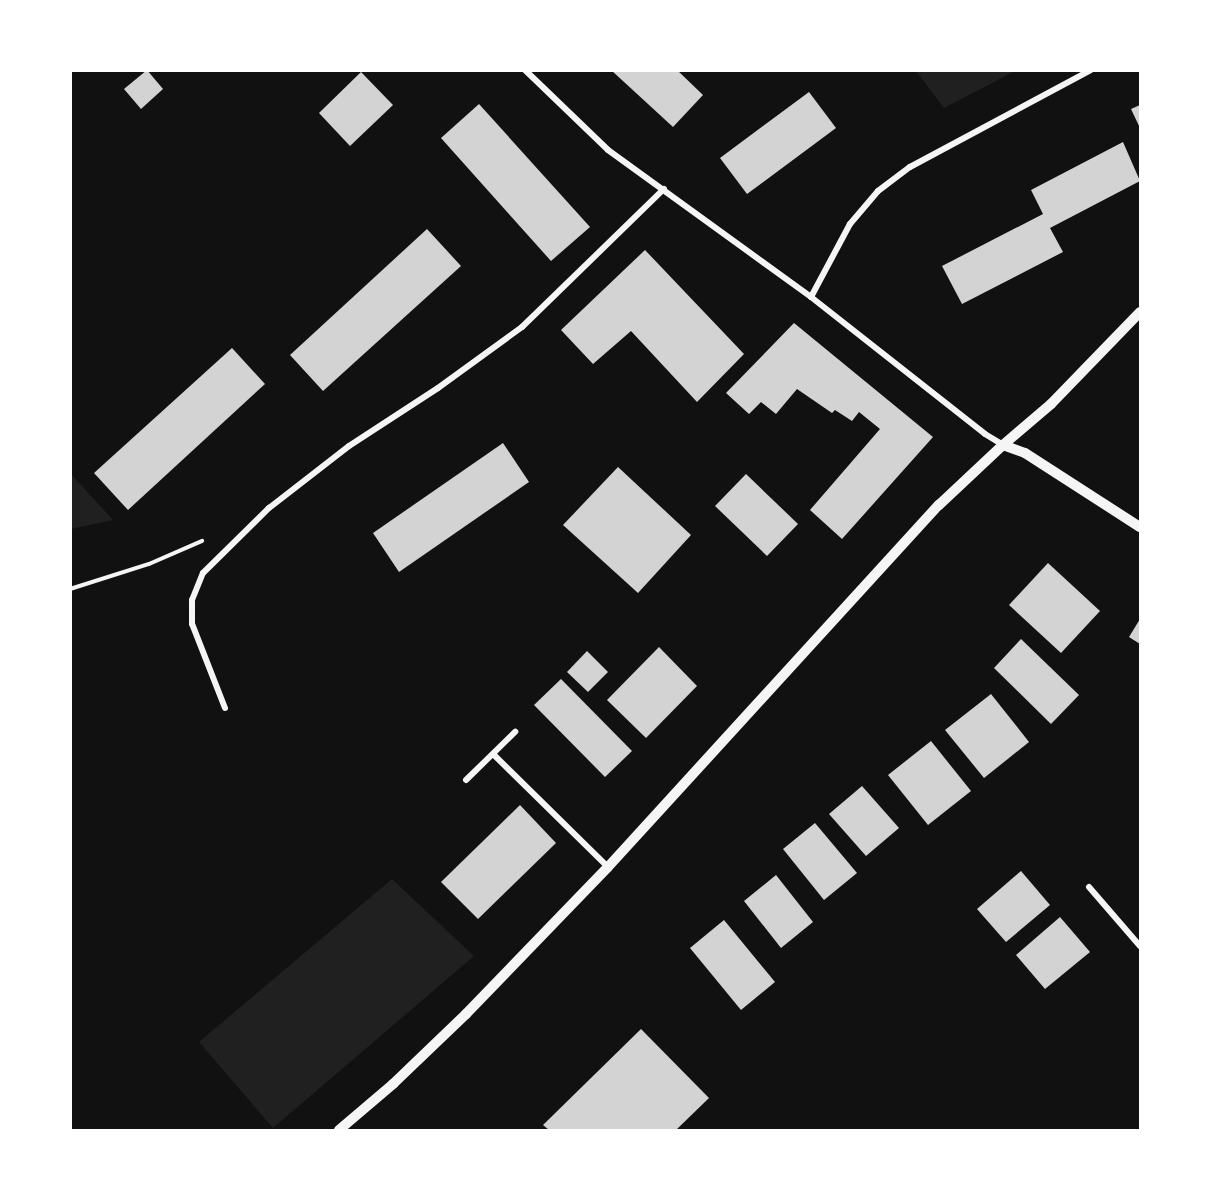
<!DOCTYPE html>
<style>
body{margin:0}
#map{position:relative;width:1211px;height:1201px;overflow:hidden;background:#111;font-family:"Fira Sans",sans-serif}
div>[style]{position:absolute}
.green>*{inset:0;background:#202020}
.building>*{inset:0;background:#d3d3d3}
.path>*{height:4px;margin:-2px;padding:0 2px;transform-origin:2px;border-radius:2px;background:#f5f5f5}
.minor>*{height:6px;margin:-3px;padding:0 3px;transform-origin:3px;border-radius:3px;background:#f5f5f5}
.tertiary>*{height:10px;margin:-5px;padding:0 5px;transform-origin:5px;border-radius:5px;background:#f5f5f5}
span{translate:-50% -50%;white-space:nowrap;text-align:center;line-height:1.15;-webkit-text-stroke:4.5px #fff;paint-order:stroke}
.frame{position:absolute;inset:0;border:72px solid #fff;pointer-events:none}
</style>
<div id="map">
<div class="green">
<i style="clip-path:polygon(916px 71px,1015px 71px,944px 108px)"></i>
<i style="clip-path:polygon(70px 474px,71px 474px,113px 520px,71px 529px)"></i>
<i style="clip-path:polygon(392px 879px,474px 956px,273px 1128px,199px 1042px)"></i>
</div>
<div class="building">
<i style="clip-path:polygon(147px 70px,163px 89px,141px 109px,124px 89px)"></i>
<i style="clip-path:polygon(611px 70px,677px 70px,703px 95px,673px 127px)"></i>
<i style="clip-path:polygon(361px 72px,393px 105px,350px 146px,319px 113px)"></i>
<i style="clip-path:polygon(809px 92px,836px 128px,747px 194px,720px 158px)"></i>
<i style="clip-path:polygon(479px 104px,590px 227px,551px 261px,441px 138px)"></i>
<i style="clip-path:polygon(1140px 105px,1140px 128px,1131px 109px)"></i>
<i style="clip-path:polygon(1123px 142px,1140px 181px,1050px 228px,1063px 252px,962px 304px,942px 266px,1043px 214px,1031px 190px)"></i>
<i style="clip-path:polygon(427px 229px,461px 266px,323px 391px,290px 355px)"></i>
<i style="clip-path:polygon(645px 250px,744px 354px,697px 402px,631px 331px,593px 364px,561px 330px)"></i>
<i style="clip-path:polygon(794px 323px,933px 437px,842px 539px,810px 510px,880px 429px,859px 412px,852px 421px,835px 410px,832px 413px,797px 389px,776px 414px,761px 402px,749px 414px,726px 393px)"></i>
<i style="clip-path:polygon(232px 348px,265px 384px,128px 510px,94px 473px)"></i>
<i style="clip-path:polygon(503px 443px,529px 482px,399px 572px,373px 533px)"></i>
<i style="clip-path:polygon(618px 467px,691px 535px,638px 593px,563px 525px)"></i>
<i style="clip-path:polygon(746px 474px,798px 524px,767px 556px,715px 506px)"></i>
<i style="clip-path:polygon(1048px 563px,1100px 611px,1061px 653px,1009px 605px)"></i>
<i style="clip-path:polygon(1140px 619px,1140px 644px,1129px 637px)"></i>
<i style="clip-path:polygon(1021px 639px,1079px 695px,1051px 724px,994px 668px)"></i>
<i style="clip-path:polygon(659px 647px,697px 686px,646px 738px,607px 700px)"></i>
<i style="clip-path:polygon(587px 651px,608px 672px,588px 692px,567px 672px)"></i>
<i style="clip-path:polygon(561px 679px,632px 751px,605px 777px,534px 705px)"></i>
<i style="clip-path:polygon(991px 694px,1029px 742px,984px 778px,945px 730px)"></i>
<i style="clip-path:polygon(931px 741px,971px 791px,928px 825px,888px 775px)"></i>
<i style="clip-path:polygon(862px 786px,899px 828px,866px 856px,829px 814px)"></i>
<i style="clip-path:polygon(520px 805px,556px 843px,478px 919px,441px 882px)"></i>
<i style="clip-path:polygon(815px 823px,857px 873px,824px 900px,783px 849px)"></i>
<i style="clip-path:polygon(1021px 871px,1050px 905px,1006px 942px,977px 909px)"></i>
<i style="clip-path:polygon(776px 875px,813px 922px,781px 948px,744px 901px)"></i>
<i style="clip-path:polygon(1060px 917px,1090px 952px,1045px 989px,1016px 955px)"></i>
<i style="clip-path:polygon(724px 920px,775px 982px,741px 1010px,690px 948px)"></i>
<i style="clip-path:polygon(641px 1029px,709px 1098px,676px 1130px,549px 1130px,543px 1125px)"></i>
</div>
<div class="path">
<i style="left:70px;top:589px;width:83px;rotate:-17.6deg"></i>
<i style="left:149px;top:564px;width:58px;rotate:-23.5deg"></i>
</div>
<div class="minor">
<i style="left:525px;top:70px;width:115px;rotate:43.9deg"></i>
<i style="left:608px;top:150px;width:251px;rotate:35.9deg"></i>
<i style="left:811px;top:297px;width:221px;rotate:38.2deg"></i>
<i style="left:985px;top:434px;width:21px;rotate:31deg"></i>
<i style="left:811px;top:297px;width:83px;rotate:-61.9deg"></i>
<i style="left:850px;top:224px;width:43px;rotate:-49.7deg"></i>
<i style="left:878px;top:191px;width:40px;rotate:-37deg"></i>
<i style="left:910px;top:167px;width:205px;rotate:-28.2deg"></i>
<i style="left:225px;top:708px;width:90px;rotate:-111.4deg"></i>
<i style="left:192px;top:624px;width:24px;rotate:-90deg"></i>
<i style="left:192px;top:600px;width:29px;rotate:-68deg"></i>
<i style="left:203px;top:573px;width:93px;rotate:-44.6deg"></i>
<i style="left:269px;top:508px;width:101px;rotate:-37.8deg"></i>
<i style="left:349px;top:446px;width:106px;rotate:-33.1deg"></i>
<i style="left:438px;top:388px;width:104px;rotate:-36deg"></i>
<i style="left:522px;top:327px;width:198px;rotate:-44.2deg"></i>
<i style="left:493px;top:754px;width:161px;rotate:44.5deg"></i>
<i style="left:466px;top:780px;width:69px;rotate:-44.4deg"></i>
<i style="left:1089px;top:887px;width:78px;rotate:49.2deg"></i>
</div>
<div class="tertiary">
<i style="left:1003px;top:445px;width:23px;rotate:20deg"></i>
<i style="left:1025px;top:453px;width:137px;rotate:32.8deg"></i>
<i style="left:339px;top:1130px;width:71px;rotate:-40.4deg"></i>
<i style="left:393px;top:1084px;width:101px;rotate:-43.8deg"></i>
<i style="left:466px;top:1014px;width:204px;rotate:-46deg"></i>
<i style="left:608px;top:867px;width:491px;rotate:-47.6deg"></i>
<i style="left:939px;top:505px;width:88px;rotate:-43.2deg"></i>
<i style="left:1003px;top:445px;width:63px;rotate:-40.5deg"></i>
<i style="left:1051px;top:404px;width:128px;rotate:-45.9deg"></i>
</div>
<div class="frame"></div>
</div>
